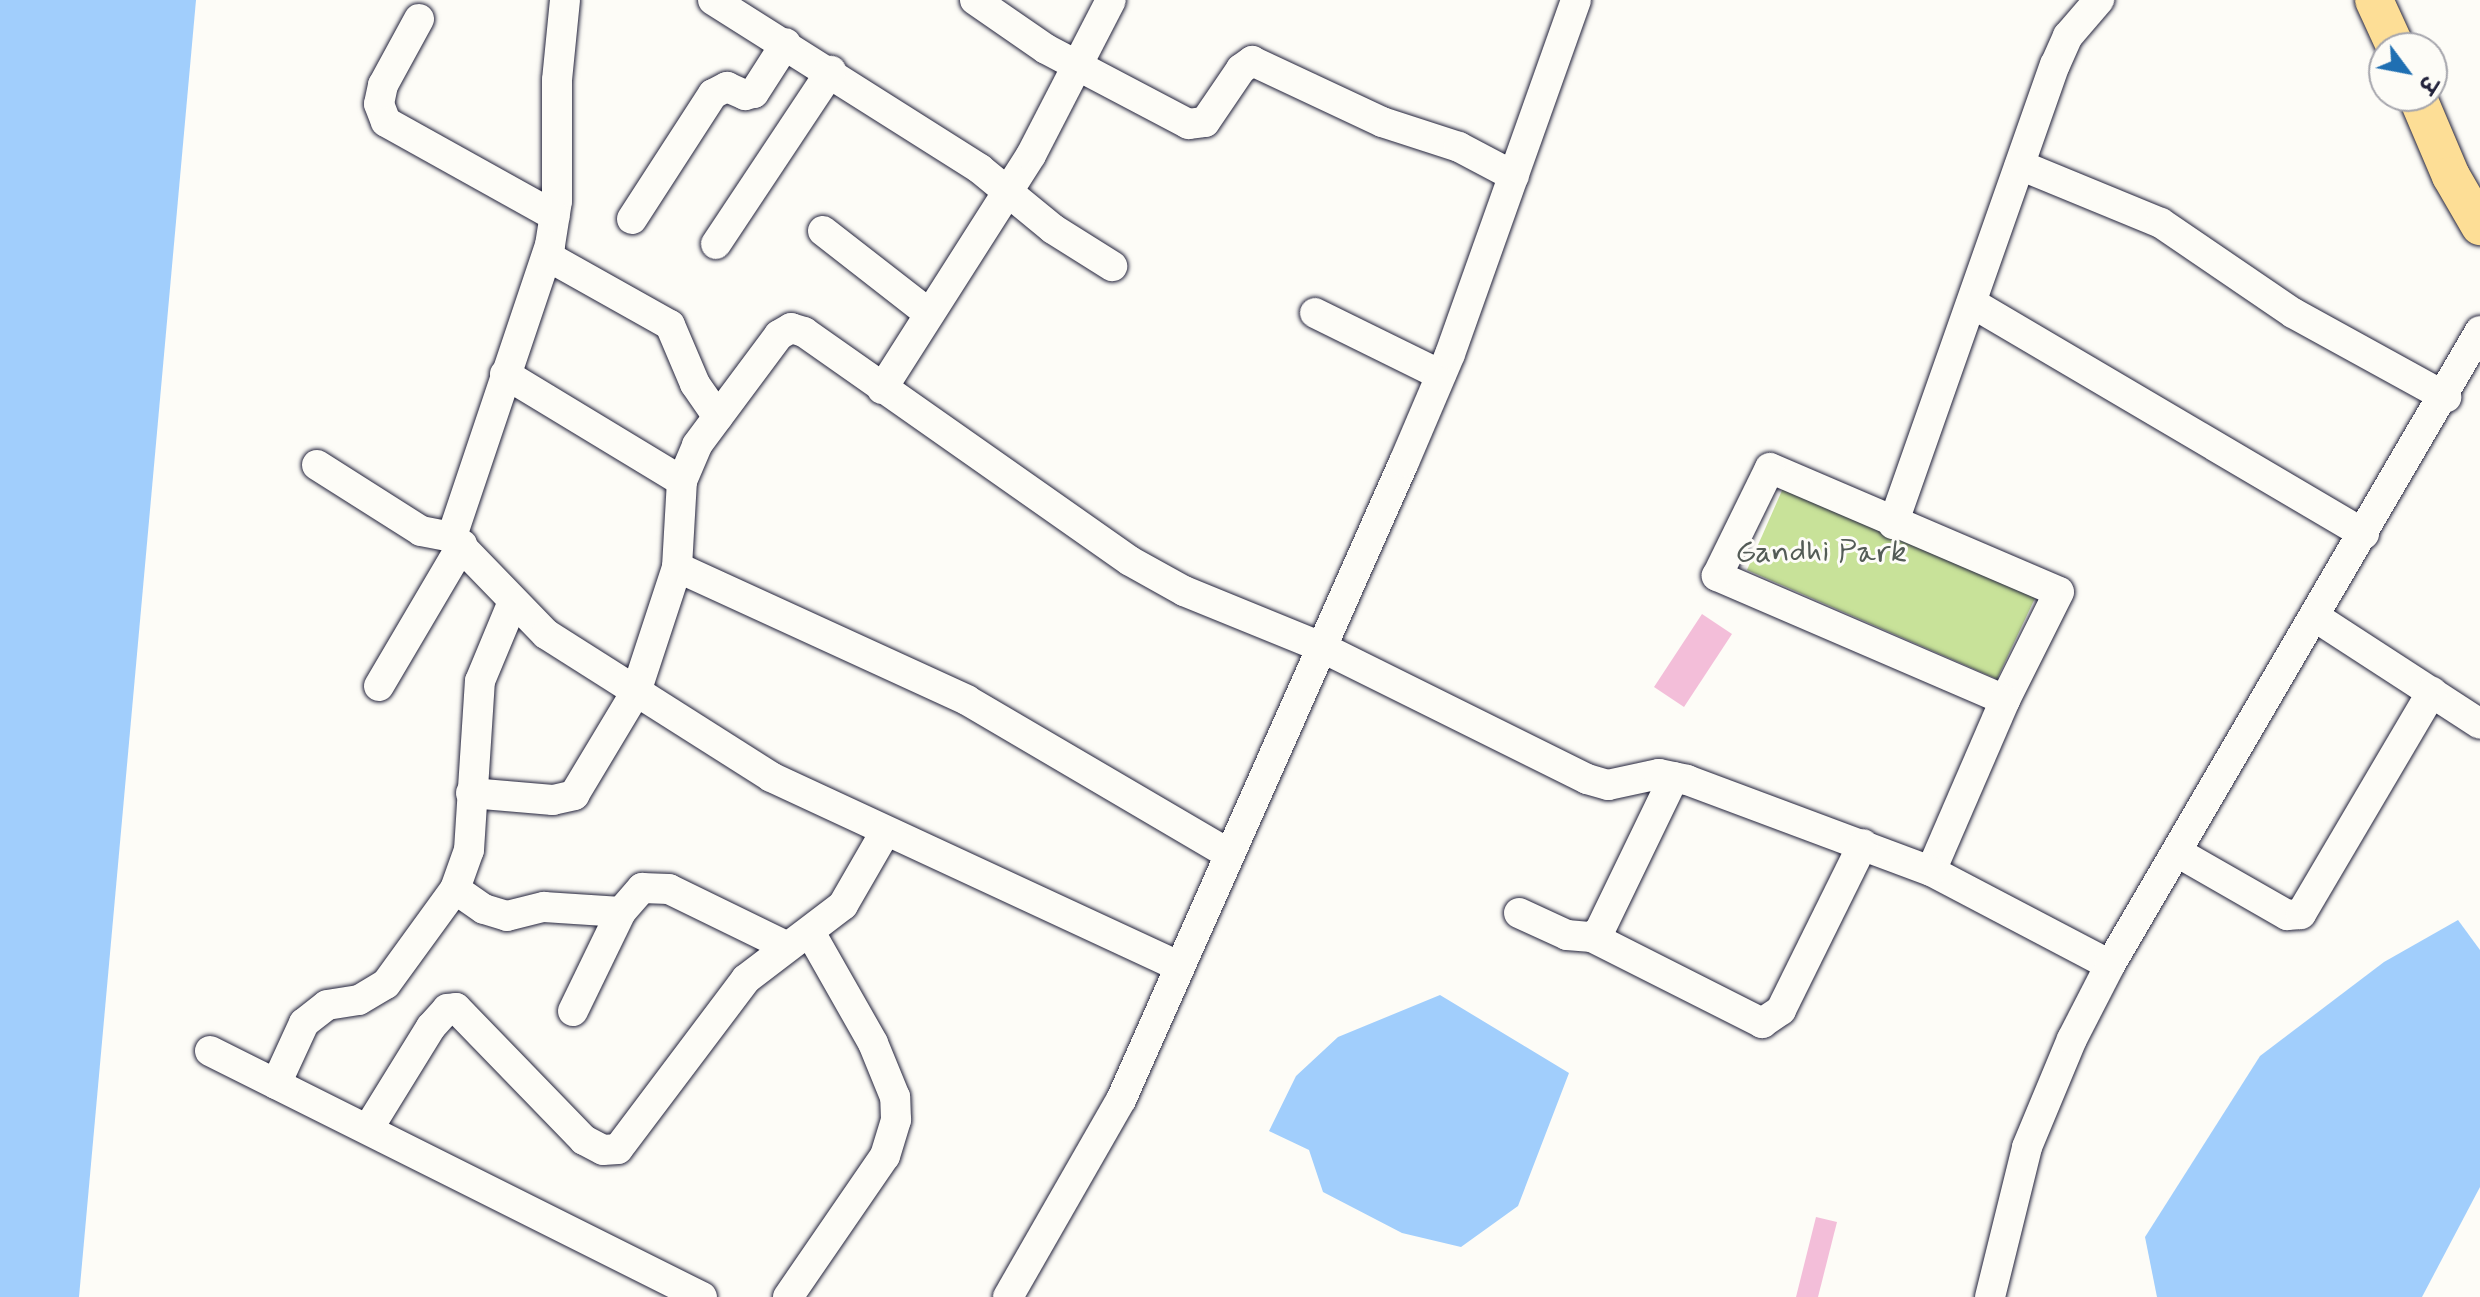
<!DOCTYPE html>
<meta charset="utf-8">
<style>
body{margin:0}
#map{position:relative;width:2480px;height:1297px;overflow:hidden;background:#fdfcf7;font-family:Mynerve,"Playpen Sans Deva",sans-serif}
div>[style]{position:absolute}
.green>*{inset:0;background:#c8e299}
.water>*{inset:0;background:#a1cefc}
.building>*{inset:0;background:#f3bed9}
.roads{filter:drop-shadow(0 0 2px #22223b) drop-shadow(0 0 2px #22223b)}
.minor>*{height:30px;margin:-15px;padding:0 15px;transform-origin:15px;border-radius:15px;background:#fdfcf7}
.major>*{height:38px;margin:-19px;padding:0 19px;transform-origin:19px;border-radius:19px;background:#fdde96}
span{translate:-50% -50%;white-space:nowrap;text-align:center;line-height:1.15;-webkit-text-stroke:6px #fdfcf7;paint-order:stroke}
.park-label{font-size:32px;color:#545c57}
.north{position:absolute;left:2368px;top:32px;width:80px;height:80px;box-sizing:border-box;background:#fdfcf7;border:2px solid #a5a5ac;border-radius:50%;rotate:122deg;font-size:22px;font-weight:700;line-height:32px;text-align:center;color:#22223b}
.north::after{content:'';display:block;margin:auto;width:28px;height:36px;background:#1f6fb2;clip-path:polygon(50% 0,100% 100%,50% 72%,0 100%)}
</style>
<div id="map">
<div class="green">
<i style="clip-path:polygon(1784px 486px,2036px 596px,1997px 679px,1747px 570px)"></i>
</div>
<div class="water">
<i style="clip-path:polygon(0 0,196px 0,79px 1297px,0 1297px)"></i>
<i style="clip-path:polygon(2458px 920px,2480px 950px,2480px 1187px,2422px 1297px,2157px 1297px,2145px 1237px,2260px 1056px,2384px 962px)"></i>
<i style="clip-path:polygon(1440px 995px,1569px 1073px,1518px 1206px,1461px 1247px,1402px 1233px,1323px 1192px,1309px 1150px,1269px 1131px,1296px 1076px,1338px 1037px)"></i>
</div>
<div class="building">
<i style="clip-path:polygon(1702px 614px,1732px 634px,1684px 707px,1654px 687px)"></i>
<i style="clip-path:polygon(1816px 1217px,1837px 1222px,1818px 1297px,1796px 1297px)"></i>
</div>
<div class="roads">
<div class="minor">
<i style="left:565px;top:0;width:80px;rotate:95.7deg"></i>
<i style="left:557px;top:80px;width:121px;rotate:90deg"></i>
<i style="left:557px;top:201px;width:45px;rotate:99deg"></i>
<i style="left:550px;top:245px;width:308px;rotate:108.6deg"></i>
<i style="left:452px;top:537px;width:135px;rotate:45.9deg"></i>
<i style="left:546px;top:634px;width:267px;rotate:32.4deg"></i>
<i style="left:771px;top:777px;width:450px;rotate:24.9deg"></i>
<i style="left:713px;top:0;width:316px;rotate:32.3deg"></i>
<i style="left:980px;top:169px;width:94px;rotate:39.4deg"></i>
<i style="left:1053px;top:229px;width:70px;rotate:32.1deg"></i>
<i style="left:975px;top:0;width:86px;rotate:34.6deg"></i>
<i style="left:1046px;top:49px;width:161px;rotate:27.8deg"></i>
<i style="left:1188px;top:124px;width:17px;rotate:-7deg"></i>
<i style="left:1205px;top:122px;width:64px;rotate:-55.8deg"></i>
<i style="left:1241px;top:69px;width:14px;rotate:-36deg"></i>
<i style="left:1252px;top:61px;width:144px;rotate:25.1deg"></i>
<i style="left:1382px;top:122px;width:81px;rotate:18deg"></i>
<i style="left:1459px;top:147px;width:62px;rotate:27.8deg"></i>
<i style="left:419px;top:19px;width:75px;rotate:118.6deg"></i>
<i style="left:383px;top:85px;width:19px;rotate:102deg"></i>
<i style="left:379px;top:104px;width:19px;rotate:69deg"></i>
<i style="left:386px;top:122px;width:193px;rotate:29.1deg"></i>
<i style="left:2020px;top:165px;width:152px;rotate:22.4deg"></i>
<i style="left:2161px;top:223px;width:160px;rotate:34.3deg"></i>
<i style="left:2293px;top:313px;width:175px;rotate:28.8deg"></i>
<i style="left:632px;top:219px;width:149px;rotate:-57.1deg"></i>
<i style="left:713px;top:94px;width:16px;rotate:-27deg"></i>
<i style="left:727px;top:87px;width:20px;rotate:24deg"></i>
<i style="left:745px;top:95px;width:9px;rotate:-13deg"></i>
<i style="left:754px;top:93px;width:59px;rotate:-57.4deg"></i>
<i style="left:823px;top:231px;width:132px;rotate:37.9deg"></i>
<i style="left:716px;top:244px;width:208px;rotate:-56.4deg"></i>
<i style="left:547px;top:256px;width:141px;rotate:29.3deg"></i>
<i style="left:670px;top:325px;width:64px;rotate:67deg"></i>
<i style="left:695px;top:384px;width:40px;rotate:55.1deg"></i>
<i style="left:1972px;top:303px;width:455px;rotate:30.5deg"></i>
<i style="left:1315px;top:313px;width:140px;rotate:26.2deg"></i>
<i style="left:505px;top:374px;width:207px;rotate:31.2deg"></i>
<i style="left:882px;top:389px;width:277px;rotate:-57.5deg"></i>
<i style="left:1031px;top:155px;width:174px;rotate:-62.7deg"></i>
<i style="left:317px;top:465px;width:123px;rotate:32.4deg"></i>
<i style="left:421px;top:531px;width:32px;rotate:11deg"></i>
<i style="left:1770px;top:468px;width:314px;rotate:23.2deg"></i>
<i style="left:2059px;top:592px;width:121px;rotate:116.6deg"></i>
<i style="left:2005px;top:700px;width:314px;rotate:-156.7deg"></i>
<i style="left:1717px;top:576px;width:120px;rotate:-63.9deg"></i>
<i style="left:1893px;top:524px;width:487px;rotate:-70.6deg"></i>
<i style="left:2055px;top:65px;width:32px;rotate:-66deg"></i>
<i style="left:2068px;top:36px;width:48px;rotate:-49.3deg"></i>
<i style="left:2317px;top:618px;width:194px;rotate:33deg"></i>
<i style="left:379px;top:686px;width:164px;rotate:-59.5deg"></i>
<i style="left:2005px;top:700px;width:186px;rotate:113.4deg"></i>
<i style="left:1931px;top:871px;width:202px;rotate:27.7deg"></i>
<i style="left:471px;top:793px;width:82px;rotate:4.9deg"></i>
<i style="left:553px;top:800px;width:22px;rotate:-13deg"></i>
<i style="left:574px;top:795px;width:120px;rotate:-59deg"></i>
<i style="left:636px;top:692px;width:132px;rotate:-71.8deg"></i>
<i style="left:2177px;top:852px;width:127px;rotate:29.8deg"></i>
<i style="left:2287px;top:915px;width:14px;rotate:-4deg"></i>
<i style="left:2301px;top:914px;width:258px;rotate:-59.5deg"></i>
<i style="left:1229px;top:854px;width:304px;rotate:-149.6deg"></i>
<i style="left:967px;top:700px;width:319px;rotate:-155.4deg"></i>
<i style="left:677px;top:567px;width:86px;rotate:-86.7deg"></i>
<i style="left:682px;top:481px;width:39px;rotate:-67deg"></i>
<i style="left:697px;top:445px;width:137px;rotate:-53.3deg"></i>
<i style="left:779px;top:335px;width:14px;rotate:-30deg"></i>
<i style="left:791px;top:328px;width:14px;rotate:17deg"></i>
<i style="left:804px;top:332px;width:398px;rotate:35.1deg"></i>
<i style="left:1130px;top:561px;width:62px;rotate:29.1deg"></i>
<i style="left:1184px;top:591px;width:148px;rotate:22.2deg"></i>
<i style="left:1321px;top:647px;width:297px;rotate:26.4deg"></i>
<i style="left:1587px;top:779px;width:22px;rotate:16deg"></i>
<i style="left:1608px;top:785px;width:52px;rotate:-12.2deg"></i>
<i style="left:1659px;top:774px;width:29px;rotate:12deg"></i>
<i style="left:1687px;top:780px;width:260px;rotate:20.5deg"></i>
<i style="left:455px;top:889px;width:35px;rotate:35deg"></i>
<i style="left:484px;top:909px;width:24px;rotate:17deg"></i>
<i style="left:507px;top:916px;width:38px;rotate:-14deg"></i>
<i style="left:544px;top:907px;width:77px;rotate:3.7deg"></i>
<i style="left:1519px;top:913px;width:53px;rotate:24.6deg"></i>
<i style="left:1567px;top:935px;width:25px;rotate:5deg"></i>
<i style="left:1592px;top:937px;width:11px;rotate:-41deg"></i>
<i style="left:1600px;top:930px;width:170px;rotate:-64.2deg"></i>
<i style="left:1592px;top:937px;width:191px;rotate:26.8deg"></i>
<i style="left:1762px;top:1023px;width:23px;rotate:-34deg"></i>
<i style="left:1781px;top:1010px;width:185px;rotate:-63.7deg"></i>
<i style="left:573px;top:1011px;width:110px;rotate:-64.1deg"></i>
<i style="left:621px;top:912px;width:32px;rotate:-49deg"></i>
<i style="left:642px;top:888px;width:27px;rotate:2deg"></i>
<i style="left:669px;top:889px;width:130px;rotate:26deg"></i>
<i style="left:210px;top:1051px;width:550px;rotate:26.57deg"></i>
<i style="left:276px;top:1084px;width:67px;rotate:-65.3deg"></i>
<i style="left:304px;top:1023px;width:29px;rotate:-38deg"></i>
<i style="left:327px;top:1005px;width:32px;rotate:-9deg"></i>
<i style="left:359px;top:1000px;width:31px;rotate:-31deg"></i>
<i style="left:386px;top:984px;width:117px;rotate:-54deg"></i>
<i style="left:455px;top:889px;width:41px;rotate:-70.3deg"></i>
<i style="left:469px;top:850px;width:169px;rotate:-86.3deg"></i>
<i style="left:480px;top:681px;width:83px;rotate:-67.4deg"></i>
<i style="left:368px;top:1129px;width:120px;rotate:-58.3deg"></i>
<i style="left:431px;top:1027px;width:24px;rotate:-48deg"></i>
<i style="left:447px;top:1009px;width:9px;rotate:-6deg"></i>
<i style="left:456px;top:1008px;width:184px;rotate:45.9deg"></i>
<i style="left:584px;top:1140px;width:21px;rotate:28deg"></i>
<i style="left:603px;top:1150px;width:15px;rotate:-4deg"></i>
<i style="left:618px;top:1149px;width:213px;rotate:-53deg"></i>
<i style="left:746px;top:979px;width:122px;rotate:-37.3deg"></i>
<i style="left:843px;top:905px;width:82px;rotate:-60deg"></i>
<i style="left:788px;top:1297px;width:171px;rotate:-55.5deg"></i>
<i style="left:885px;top:1156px;width:38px;rotate:-73deg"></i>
<i style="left:896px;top:1120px;width:23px;rotate:-92deg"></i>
<i style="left:895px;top:1097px;width:58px;rotate:-112.2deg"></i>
<i style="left:873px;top:1043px;width:128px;rotate:-119.6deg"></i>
<i style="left:1008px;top:1297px;width:227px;rotate:-60.2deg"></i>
<i style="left:1121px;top:1100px;width:698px;rotate:-66.08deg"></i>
<i style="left:1404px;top:462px;width:117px;rotate:-66.9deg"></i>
<i style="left:1450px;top:354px;width:376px;rotate:-70.4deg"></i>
<i style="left:1990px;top:1297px;width:154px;rotate:-76.1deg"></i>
<i style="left:2027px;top:1147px;width:117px;rotate:-67.4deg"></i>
<i style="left:2072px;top:1039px;width:83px;rotate:-62.8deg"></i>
<i style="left:2110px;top:965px;width:734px;rotate:-59.73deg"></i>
</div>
<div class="major">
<i style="left:2374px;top:0;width:53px;rotate:65.4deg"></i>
<i style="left:2417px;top:96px;width:87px;rotate:67deg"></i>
<i style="left:2451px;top:176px;width:58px;rotate:59.9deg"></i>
</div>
</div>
<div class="park-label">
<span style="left:1821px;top:552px">Gandhi Park</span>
</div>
<div class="north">उ</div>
</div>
